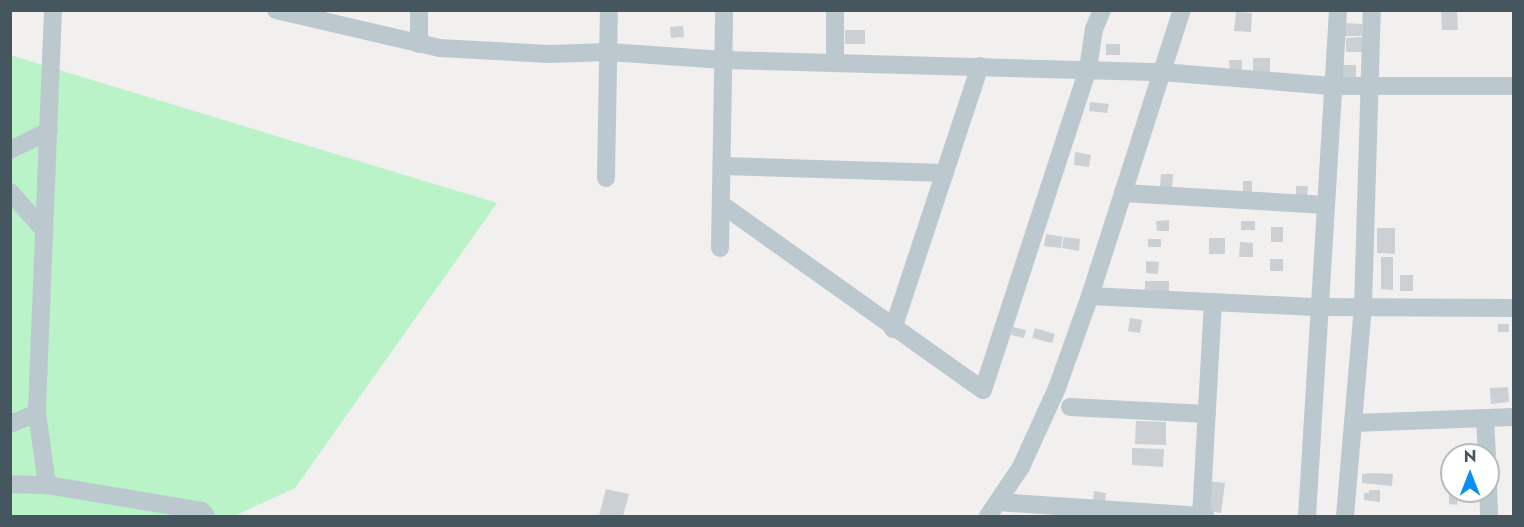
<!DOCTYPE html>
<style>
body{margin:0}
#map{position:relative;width:1524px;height:527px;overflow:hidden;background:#f2efef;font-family:Jost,sans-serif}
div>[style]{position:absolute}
.green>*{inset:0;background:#baf3c8}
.building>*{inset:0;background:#cad0d4}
.minor>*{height:18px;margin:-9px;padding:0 9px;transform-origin:9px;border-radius:9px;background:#bbc9cf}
span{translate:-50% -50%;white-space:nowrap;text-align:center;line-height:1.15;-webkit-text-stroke:4.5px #fff;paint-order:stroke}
.frame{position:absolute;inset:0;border:12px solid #45565e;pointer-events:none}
.north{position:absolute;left:1440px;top:443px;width:60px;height:60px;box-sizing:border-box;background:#fff;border:2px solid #b5bbbf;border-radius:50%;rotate:0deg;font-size:16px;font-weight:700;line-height:24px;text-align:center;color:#45565e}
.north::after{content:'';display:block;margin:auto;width:21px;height:27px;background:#098ff1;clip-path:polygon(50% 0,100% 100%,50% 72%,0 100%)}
</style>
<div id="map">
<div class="green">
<i style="clip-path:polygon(10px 55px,497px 203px,295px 488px,234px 516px,11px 516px)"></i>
</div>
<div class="building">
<i style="clip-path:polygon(1441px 10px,1457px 10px,1458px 30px,1442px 30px)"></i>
<i style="clip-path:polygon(1236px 12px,1252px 13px,1251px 32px,1234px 31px)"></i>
<i style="clip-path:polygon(1345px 23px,1362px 24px,1362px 36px,1345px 36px)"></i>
<i style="clip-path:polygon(683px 26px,684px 37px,671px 38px,670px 27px)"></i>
<i style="clip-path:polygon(845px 30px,865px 30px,865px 44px,845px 44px)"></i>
<i style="clip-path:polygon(1362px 37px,1362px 52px,1346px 52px,1346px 38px)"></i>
<i style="clip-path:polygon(1106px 44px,1120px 44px,1120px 55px,1106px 55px)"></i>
<i style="clip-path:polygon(1253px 58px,1270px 58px,1270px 75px,1253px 75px)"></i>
<i style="clip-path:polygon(1229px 60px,1242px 60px,1242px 71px,1230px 71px)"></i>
<i style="clip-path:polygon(1341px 65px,1356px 65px,1356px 79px,1341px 79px)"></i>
<i style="clip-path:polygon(1090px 102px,1109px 104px,1107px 113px,1089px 111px)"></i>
<i style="clip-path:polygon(1075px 152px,1091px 155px,1089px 167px,1074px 165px)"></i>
<i style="clip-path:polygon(1161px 174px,1173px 174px,1172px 188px,1160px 187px)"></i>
<i style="clip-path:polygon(1243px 181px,1252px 181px,1252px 194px,1243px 194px)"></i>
<i style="clip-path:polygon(1296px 186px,1308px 186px,1307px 196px,1296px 195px)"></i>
<i style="clip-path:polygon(1169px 220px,1169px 231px,1157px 231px,1156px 221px)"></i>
<i style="clip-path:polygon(1241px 221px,1255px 221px,1255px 230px,1241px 230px)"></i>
<i style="clip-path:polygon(1271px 227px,1283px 227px,1283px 242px,1271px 242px)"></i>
<i style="clip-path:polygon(1377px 228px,1395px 228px,1395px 254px,1377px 253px)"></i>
<i style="clip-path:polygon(1046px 234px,1063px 237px,1061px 248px,1044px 246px)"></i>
<i style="clip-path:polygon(1064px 237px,1080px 239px,1079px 251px,1062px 248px)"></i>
<i style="clip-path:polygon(1209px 238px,1225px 238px,1225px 254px,1209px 254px)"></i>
<i style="clip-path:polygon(1148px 239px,1161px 239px,1161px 247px,1148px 247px)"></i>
<i style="clip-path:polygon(1240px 242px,1253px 243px,1253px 257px,1239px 257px)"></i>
<i style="clip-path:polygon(1381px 257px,1393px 257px,1393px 290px,1381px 289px)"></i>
<i style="clip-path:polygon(1270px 259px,1283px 259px,1283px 271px,1270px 271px)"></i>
<i style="clip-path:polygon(1146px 261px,1159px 262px,1158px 274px,1146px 273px)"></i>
<i style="clip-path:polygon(1400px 275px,1413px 275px,1413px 291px,1400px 291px)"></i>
<i style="clip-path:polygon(1145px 281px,1169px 281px,1169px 293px,1145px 292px)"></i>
<i style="clip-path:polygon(1130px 318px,1142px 320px,1140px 333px,1128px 331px)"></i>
<i style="clip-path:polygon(1498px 324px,1509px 324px,1509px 332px,1498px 332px)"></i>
<i style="clip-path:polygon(1013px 327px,1026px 330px,1024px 338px,1011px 335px)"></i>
<i style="clip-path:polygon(1035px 328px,1055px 334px,1052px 343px,1032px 338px)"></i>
<i style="clip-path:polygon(1508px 387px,1509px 402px,1491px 404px,1490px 388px)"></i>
<i style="clip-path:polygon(1136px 421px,1166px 422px,1166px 445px,1135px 444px)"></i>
<i style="clip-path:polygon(1132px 448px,1164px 449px,1163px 467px,1132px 465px)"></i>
<i style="clip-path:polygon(1371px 473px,1393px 474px,1392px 486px,1362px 483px,1362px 474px)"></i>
<i style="clip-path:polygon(1209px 481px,1225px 483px,1221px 513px,1206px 511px)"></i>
<i style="clip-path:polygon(606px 489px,629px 494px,623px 516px,599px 516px)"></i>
<i style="clip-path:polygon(1369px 490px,1380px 490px,1380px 502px,1364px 500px,1364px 493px,1369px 493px)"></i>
<i style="clip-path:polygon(1094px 491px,1106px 493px,1104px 507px,1093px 505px)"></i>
<i style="clip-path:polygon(1449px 491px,1458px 492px,1457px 505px,1449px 504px)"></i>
</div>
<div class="minor">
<i style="left:53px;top:10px;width:403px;rotate:92.3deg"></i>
<i style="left:37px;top:413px;width:73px;rotate:82.1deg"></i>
<i style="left:47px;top:485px;width:157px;rotate:9.5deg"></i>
<i style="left:202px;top:511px;width:6px;rotate:51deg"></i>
<i style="left:276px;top:10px;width:167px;rotate:13.1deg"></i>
<i style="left:439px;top:48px;width:110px;rotate:3.1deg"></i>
<i style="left:549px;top:54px;width:60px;rotate:-1.9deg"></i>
<i style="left:609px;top:52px;width:115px;rotate:4deg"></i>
<i style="left:724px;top:60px;width:438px;rotate:1.6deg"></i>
<i style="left:1162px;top:72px;width:173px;rotate:4.7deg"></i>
<i style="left:1334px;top:86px;width:180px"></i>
<i style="left:419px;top:44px;width:34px;rotate:-90deg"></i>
<i style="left:835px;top:61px;width:51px;rotate:-90deg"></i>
<i style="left:10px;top:150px;width:43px;rotate:-26deg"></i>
<i style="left:722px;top:166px;width:223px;rotate:1.8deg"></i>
<i style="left:606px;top:178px;width:168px;rotate:-89deg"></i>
<i style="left:10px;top:192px;width:51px;rotate:48.2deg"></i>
<i style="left:1123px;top:193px;width:203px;rotate:3.4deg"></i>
<i style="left:721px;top:204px;width:321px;rotate:35.4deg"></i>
<i style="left:983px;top:390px;width:338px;rotate:-71.9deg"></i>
<i style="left:1088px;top:69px;width:40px;rotate:-81.5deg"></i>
<i style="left:1094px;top:29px;width:21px;rotate:-67deg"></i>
<i style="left:720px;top:248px;width:238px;rotate:-89deg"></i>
<i style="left:1090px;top:296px;width:228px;rotate:2.8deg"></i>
<i style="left:1318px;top:307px;width:196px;rotate:0.3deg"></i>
<i style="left:893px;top:329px;width:277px;rotate:-71.7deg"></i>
<i style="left:1070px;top:407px;width:137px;rotate:2.9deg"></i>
<i style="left:1485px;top:418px;width:37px;rotate:87deg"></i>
<i style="left:1353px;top:423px;width:161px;rotate:-2.1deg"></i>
<i style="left:10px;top:424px;width:29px;rotate:-22deg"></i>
<i style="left:10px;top:484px;width:37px;rotate:2deg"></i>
<i style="left:1488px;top:484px;width:32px;rotate:88deg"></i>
<i style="left:998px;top:502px;width:208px;rotate:3.9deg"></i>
<i style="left:988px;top:516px;width:59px;rotate:-56deg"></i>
<i style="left:1021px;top:467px;width:87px;rotate:-65.5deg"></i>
<i style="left:1057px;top:388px;width:98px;rotate:-70.3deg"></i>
<i style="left:1090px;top:296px;width:300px;rotate:-72.2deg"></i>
<i style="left:1201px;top:516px;width:214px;rotate:-86.8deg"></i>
<i style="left:1307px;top:516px;width:507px;rotate:-86.49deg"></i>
<i style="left:1345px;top:516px;width:210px;rotate:-85.1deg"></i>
<i style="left:1363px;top:307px;width:297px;rotate:-88.3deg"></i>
</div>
<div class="frame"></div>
<div class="north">N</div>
</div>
